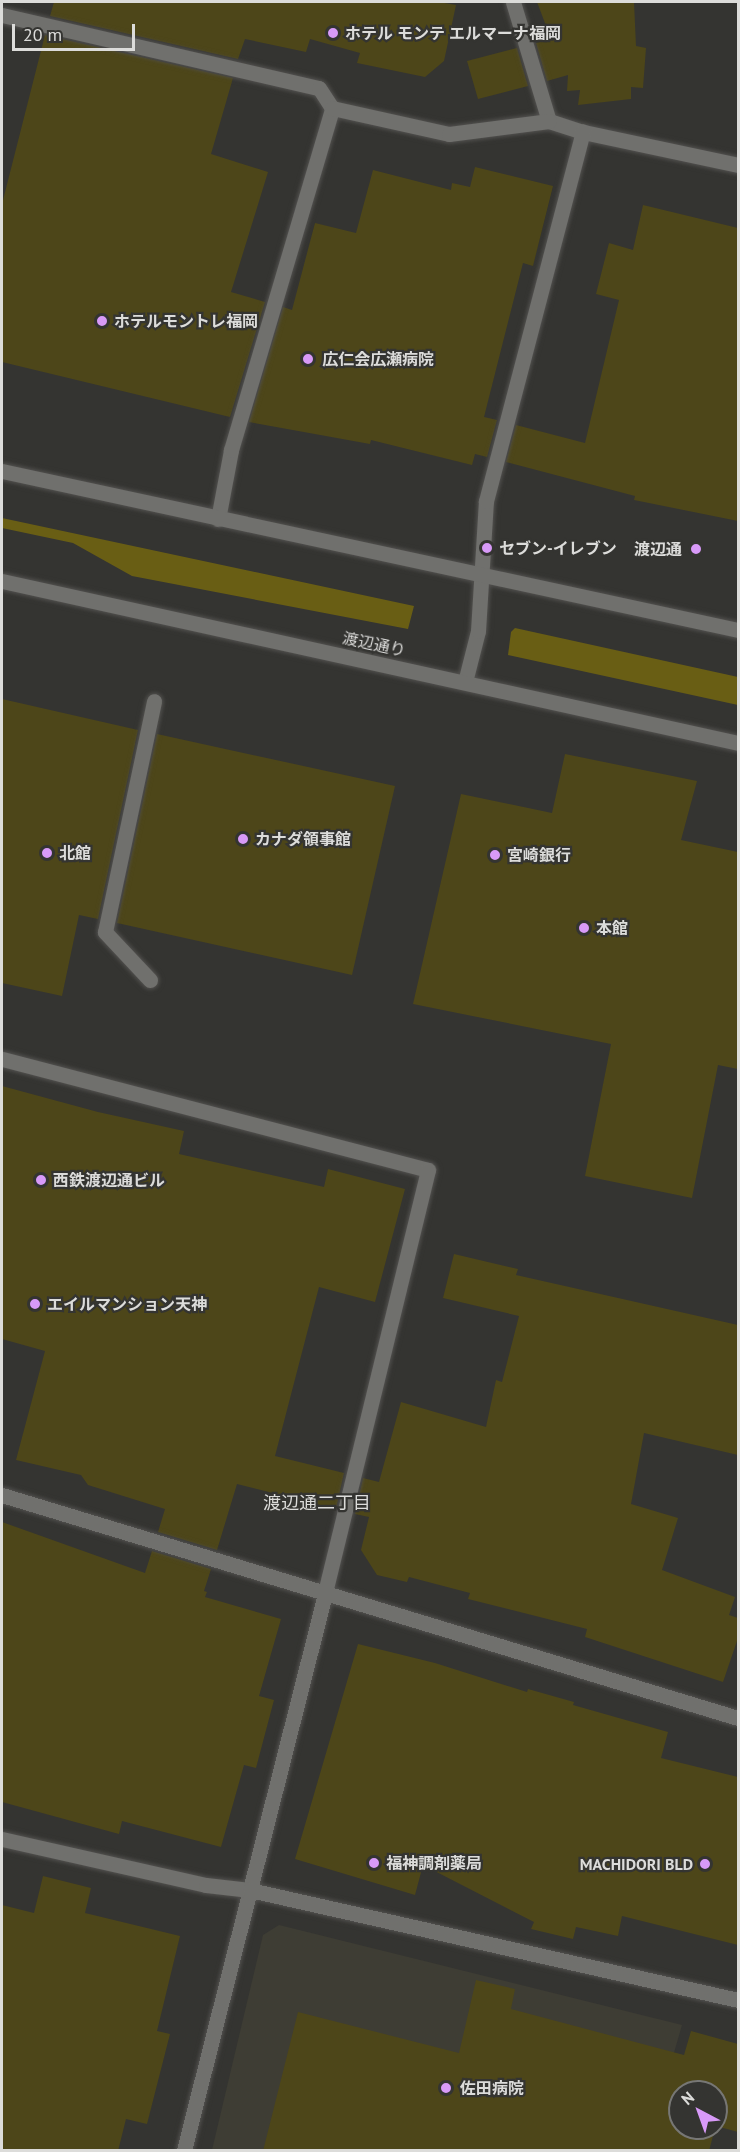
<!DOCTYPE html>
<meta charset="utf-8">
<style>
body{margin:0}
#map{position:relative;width:740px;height:2152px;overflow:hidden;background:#343431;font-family:"PT Sans","Noto Sans JP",sans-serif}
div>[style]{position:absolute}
.built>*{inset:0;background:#3e3d34}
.green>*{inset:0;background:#695e14}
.building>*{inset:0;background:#4d4619}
.roads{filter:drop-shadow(0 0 2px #52514f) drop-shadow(0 0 2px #52514f)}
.street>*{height:15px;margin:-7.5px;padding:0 7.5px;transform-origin:7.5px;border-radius:7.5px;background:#70706d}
.secondary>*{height:15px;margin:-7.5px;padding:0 7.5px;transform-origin:7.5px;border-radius:7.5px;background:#70706d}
.dots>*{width:16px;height:16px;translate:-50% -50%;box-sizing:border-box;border:3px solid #343431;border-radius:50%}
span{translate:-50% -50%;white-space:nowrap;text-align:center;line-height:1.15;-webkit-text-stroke:4.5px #343431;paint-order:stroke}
.poi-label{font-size:16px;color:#dcdcda;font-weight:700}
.left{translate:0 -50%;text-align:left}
.right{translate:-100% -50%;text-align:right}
.street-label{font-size:16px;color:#dcdcda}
.neighbourhood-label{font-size:18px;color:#dcdcda}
.frame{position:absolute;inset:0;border:3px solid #dcdcda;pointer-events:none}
.north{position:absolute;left:668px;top:2080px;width:60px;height:60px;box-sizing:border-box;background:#343431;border:2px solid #777775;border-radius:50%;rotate:319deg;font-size:16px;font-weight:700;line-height:24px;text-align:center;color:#dcdcda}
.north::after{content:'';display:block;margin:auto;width:21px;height:27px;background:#d89af8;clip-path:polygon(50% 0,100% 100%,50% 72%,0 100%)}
.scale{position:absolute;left:12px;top:24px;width:123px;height:27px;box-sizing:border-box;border:3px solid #dcdcda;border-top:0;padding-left:8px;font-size:18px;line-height:21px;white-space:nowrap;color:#dcdcda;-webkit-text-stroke:4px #343431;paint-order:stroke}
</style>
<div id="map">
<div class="built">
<i style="clip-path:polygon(279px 1925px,682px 2025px,646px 2150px,212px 2150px,263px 1935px)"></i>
</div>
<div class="green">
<i style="clip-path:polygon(2px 518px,414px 606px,408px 629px,132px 576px,73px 543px,2px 528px)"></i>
<i style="clip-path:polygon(515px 628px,738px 677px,738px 705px,508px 655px,511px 632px)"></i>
</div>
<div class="building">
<i style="clip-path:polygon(54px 2px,439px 2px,456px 5px,444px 61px,425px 77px,357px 63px,360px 53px,310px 39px,306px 52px,245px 39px,238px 59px,50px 16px)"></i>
<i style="clip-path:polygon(537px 2px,634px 2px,636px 46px,646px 48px,643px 88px,631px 87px,631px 99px,578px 105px,580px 90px,567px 91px,568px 75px,547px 81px,536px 43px,551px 39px)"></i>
<i style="clip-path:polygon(45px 35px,233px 78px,211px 154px,268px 172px,231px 292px,265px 302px,230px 417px,2px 362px,2px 204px)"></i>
<i style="clip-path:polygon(517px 48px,528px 86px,478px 99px,467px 61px)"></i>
<i style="clip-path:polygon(475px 167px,553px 186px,533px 266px,523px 263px,484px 417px,497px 420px,487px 457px,475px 454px,472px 465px,371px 440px,370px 444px,249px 422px,283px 307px,292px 310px,315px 223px,356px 233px,373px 170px,451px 190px,452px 183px,470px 187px)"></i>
<i style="clip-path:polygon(643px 205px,738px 228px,738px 521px,634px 500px,635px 496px,506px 462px,516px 425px,585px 443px,619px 300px,596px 294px,609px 243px,633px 250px)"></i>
<i style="clip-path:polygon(2px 699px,138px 730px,98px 919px,79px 915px,62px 996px,2px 983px)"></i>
<i style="clip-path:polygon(157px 734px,395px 786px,352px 975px,117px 923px)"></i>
<i style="clip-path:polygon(565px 754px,697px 781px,681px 840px,738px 852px,738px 1069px,718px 1065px,692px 1198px,585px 1176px,611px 1044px,413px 1004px,461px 794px,552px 813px)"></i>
<i style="clip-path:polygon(2px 1086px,98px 1112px,184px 1131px,179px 1154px,324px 1187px,328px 1169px,405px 1189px,375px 1302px,319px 1287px,275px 1456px,344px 1473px,336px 1509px,237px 1484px,217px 1550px,158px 1532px,165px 1509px,88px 1485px,81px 1475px,16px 1460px,45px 1351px,2px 1339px)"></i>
<i style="clip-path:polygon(454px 1254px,518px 1269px,516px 1275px,738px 1325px,738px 1455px,644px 1433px,631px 1504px,678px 1518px,662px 1570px,735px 1597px,729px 1615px,738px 1618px,738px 1638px,723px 1682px,585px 1637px,587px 1629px,468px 1599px,470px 1593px,409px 1577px,407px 1582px,377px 1575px,361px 1550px,369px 1517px,355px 1514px,363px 1478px,379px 1482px,401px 1402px,486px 1427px,496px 1380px,502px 1382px,519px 1316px,443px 1298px)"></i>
<i style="clip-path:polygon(2px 1522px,145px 1573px,152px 1551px,211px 1569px,204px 1591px,207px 1592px,205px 1597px,281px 1619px,259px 1696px,274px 1700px,256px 1768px,244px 1765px,221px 1847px,122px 1821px,119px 1834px,2px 1802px)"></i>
<i style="clip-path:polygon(358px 1644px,435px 1663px,527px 1692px,528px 1689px,574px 1702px,573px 1705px,668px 1732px,661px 1758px,738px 1777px,738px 1945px,622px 1916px,618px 1936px,576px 1927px,573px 1939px,531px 1929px,534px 1922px,423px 1865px,415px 1895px,295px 1859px)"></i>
<i style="clip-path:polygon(43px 1876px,91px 1888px,85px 1913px,180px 1936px,157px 2031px,170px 2034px,147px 2124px,126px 2119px,118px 2151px,2px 2151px,2px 1905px,34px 1913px)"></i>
<i style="clip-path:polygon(476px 1980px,515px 1989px,511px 2009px,684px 2055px,691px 2031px,738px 2044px,738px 2132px,716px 2126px,716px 2092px,680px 2092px,680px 2128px,715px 2128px,709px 2151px,263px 2151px,298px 2012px,459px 2053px)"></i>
</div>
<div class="roads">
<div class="street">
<i style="left:513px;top:2px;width:124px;rotate:73.2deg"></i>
<i style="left:549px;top:121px;width:36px;rotate:18deg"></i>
<i style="left:583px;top:132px;width:158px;rotate:12deg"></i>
<i style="left:2px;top:15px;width:325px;rotate:13deg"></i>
<i style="left:319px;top:88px;width:24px;rotate:57deg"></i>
<i style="left:218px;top:519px;width:70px;rotate:-79.3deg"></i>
<i style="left:231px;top:450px;width:357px;rotate:-73.5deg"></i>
<i style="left:332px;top:108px;width:120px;rotate:12.5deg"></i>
<i style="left:449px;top:134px;width:101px;rotate:-7.4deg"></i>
<i style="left:465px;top:682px;width:53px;rotate:-75.7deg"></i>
<i style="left:478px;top:631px;width:130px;rotate:-86.5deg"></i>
<i style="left:486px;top:501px;width:382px;rotate:-75.3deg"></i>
<i style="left:150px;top:980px;width:66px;rotate:-133.2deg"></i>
<i style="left:105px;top:932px;width:236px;rotate:-78deg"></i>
<i style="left:2px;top:1059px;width:440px;rotate:14.6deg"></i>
<i style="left:428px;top:1170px;width:436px;rotate:103.7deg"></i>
<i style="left:325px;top:1594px;width:574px;rotate:104.23deg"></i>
<i style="left:2px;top:1495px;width:769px;rotate:16.86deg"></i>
<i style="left:2px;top:1839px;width:209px;rotate:12.7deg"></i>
<i style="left:206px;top:1885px;width:44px;rotate:6.5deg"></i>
<i style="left:250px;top:1890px;width:500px;rotate:12.7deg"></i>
</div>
<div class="secondary">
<i style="left:2px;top:471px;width:753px;rotate:12.19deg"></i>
<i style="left:2px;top:581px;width:754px;rotate:12.41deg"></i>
</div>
</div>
<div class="dots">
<i style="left:333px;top:33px;background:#d89af8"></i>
<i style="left:102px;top:321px;background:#d89af8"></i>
<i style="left:308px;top:359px;background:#d89af8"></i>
<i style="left:487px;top:548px;background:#d89af8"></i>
<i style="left:696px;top:549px;background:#d89af8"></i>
<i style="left:243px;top:839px;background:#d89af8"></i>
<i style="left:47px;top:853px;background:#d89af8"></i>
<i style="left:495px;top:855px;background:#d89af8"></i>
<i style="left:584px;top:928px;background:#d89af8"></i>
<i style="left:41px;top:1180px;background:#d89af8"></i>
<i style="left:35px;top:1304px;background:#d89af8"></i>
<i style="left:374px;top:1863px;background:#d89af8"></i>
<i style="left:705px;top:1864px;background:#d89af8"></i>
<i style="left:446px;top:2088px;background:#d89af8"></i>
</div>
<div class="poi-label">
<span class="left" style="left:345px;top:33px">ホテル モンテ エルマーナ福岡</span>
<span class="left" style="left:114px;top:321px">ホテルモントレ福岡</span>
<span class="left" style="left:322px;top:359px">広仁会広瀬病院</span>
<span class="left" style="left:499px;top:548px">セブン-イレブン</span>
<span class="right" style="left:682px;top:549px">渡辺通</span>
<span class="left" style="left:255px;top:839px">カナダ領事館</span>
<span class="left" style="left:59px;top:853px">北館</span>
<span class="left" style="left:507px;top:855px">宮崎銀行</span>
<span class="left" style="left:596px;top:928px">本館</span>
<span class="left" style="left:53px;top:1180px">西鉄渡辺通ビル</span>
<span class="left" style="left:47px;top:1304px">エイルマンション天神</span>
<span class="left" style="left:386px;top:1863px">福神調剤薬局</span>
<span class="right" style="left:693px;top:1864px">MACHIDORI BLD</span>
<span class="left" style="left:460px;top:2088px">佐田病院</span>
</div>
<div class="street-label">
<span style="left:374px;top:644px;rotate:12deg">渡辺通り</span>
</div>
<div class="neighbourhood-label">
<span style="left:317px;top:1503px">渡辺通二丁目</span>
</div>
<div class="frame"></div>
<div class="north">N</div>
<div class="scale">20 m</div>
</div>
